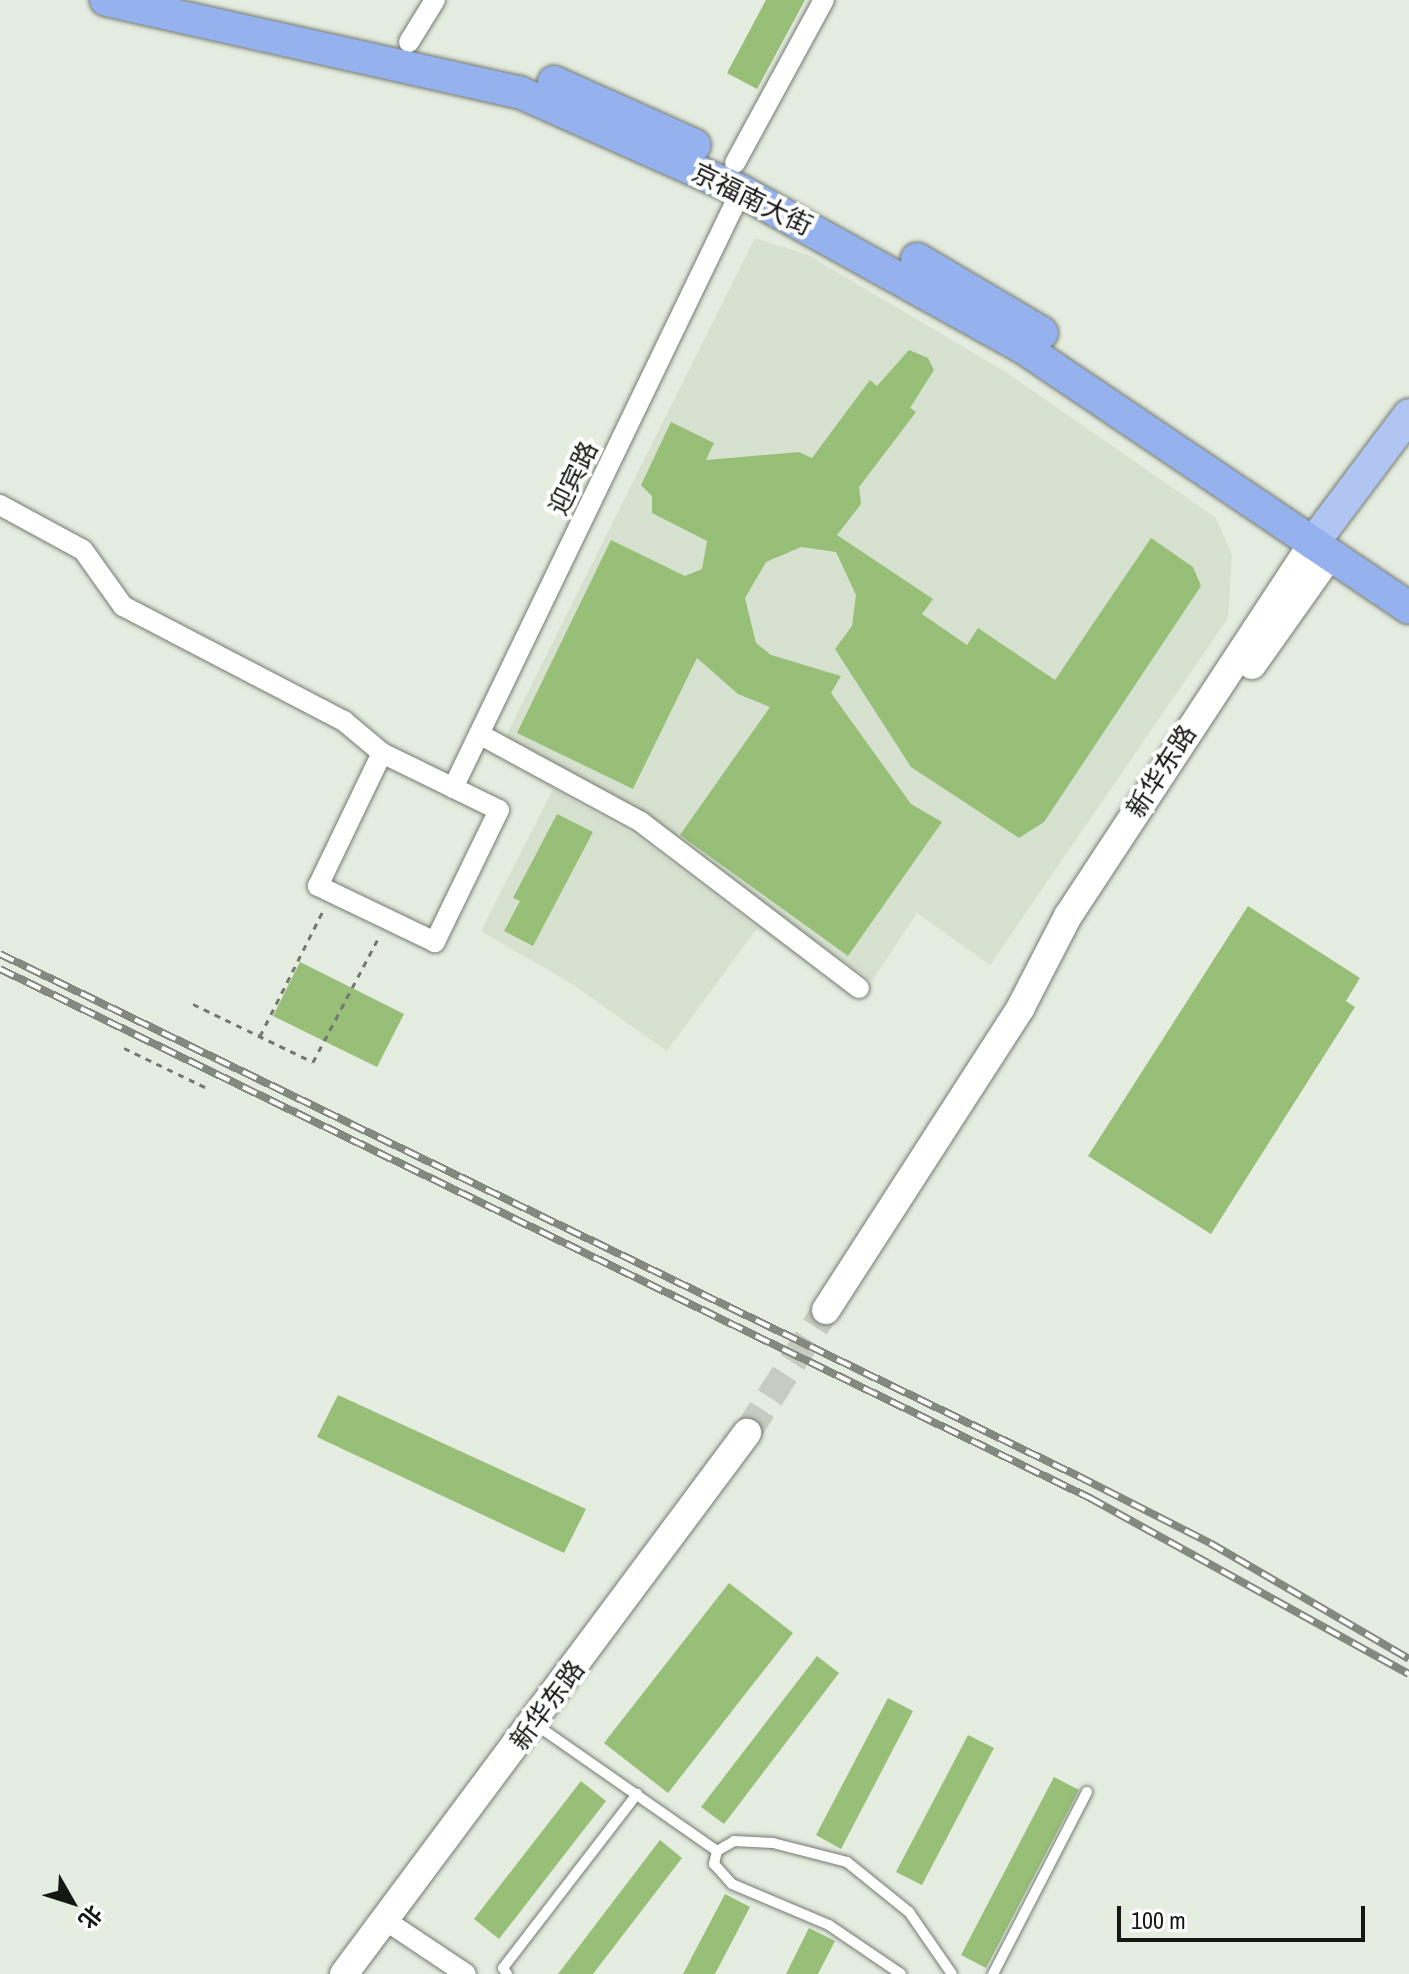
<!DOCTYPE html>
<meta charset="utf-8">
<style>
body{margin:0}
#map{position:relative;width:1409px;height:1974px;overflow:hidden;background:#e5ece0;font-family:"Archivo Narrow","Noto Sans SC",sans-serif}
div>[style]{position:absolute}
.built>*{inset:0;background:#d7e1cf}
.building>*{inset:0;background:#97bf78}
.secondary-tunnel>*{height:28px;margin-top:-14px;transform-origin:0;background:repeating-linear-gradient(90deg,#c6ccc1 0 28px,transparent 0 42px)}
.path>*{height:3px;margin-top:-1.5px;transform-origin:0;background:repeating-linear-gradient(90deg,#737770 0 6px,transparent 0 12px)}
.roads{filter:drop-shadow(0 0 2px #737a6f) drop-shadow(0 0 2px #737a6f)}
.service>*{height:10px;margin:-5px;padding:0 5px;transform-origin:5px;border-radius:5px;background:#fff}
.minor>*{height:20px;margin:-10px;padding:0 10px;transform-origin:10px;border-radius:10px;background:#fff}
.secondary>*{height:28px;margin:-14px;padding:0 14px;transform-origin:14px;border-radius:14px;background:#fff}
.primary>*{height:32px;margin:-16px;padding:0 16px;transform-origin:16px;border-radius:16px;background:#b0c5f2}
.trunk>*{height:32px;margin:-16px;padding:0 16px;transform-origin:16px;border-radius:16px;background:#96b2ee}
.rail>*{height:8px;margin-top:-4px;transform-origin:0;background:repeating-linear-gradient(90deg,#fff 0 15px,#848980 0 30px);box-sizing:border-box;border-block:2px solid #848980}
span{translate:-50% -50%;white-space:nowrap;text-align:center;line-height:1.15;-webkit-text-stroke:8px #fff;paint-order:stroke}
.street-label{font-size:26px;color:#141713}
.north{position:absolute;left:32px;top:1862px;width:80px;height:80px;-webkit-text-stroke:6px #fff;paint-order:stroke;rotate:129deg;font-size:22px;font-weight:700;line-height:32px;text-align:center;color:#141713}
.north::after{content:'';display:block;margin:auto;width:28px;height:36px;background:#141713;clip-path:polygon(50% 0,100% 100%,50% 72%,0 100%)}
.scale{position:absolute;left:1117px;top:1906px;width:248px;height:36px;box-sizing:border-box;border:4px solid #141713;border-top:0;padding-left:10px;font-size:24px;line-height:28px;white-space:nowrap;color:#141713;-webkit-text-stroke:6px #fff;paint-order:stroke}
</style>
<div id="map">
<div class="built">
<i style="clip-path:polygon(755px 238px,808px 255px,1004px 371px,1216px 518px,1232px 555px,1228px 618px,990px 965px,917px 913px,872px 981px,680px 846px,505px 738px)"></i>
<i style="clip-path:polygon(553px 789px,639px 838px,757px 928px,667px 1051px,572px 984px,481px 931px)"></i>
</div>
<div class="building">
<i style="clip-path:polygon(766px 0,805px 0,757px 89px,727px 73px)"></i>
<i style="clip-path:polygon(909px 350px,928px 358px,934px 370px,910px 408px,916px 412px,859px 487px,861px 504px,837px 535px,933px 599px,922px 614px,967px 645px,978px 628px,1055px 680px,1151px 538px,1193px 567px,1201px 586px,1044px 822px,1019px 838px,911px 767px,835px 649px,852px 626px,856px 595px,836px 552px,801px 547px,766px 562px,745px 598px,756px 643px,771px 655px,841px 676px,831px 693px,911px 804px,942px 822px,848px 956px,680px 835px,770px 707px,738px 694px,697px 658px,633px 789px,517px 733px,611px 540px,685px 576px,702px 569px,707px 541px,652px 513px,652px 496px,641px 485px,671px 422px,714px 443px,706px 460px,799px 452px,812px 458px,870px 380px,877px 386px)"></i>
<i style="clip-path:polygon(557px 814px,593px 832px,533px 946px,504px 931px,520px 901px,513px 898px)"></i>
<i style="clip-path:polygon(1248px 906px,1360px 978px,1346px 1001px,1355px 1007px,1211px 1234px,1088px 1156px)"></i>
<i style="clip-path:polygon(300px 962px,404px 1014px,377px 1067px,273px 1016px)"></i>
<i style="clip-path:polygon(338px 1395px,586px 1509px,564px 1553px,317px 1437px)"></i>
<i style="clip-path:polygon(729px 1583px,793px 1633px,668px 1793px,604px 1743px)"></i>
<i style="clip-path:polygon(817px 1656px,839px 1673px,724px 1824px,701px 1807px)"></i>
<i style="clip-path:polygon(888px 1698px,913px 1711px,841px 1849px,816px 1835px)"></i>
<i style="clip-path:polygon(968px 1735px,994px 1748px,922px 1885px,896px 1872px)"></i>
<i style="clip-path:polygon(1054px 1777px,1079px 1790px,986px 1968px,961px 1955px)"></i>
<i style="clip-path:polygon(581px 1781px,606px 1801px,499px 1939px,474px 1919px)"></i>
<i style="clip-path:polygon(660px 1840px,682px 1858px,593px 1974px,558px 1974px)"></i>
<i style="clip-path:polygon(725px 1894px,750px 1907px,715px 1974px,683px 1974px)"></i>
<i style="clip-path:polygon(809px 1928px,835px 1941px,818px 1974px,786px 1974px)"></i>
</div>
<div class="secondary-tunnel">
<i style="left:747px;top:1433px;width:146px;rotate:-57.3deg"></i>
</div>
<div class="path">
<i style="left:193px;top:1004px;width:133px;rotate:25.8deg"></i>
<i style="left:313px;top:1062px;width:144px;rotate:-62.2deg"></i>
<i style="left:260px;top:1036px;width:144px;rotate:-63.3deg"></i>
<i style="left:124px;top:1048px;width:90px;rotate:25.7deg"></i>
</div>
<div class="roads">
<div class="service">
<i style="left:535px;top:1724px;width:222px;rotate:34.9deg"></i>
<i style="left:507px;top:1974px;width:7px;rotate:-124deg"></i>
<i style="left:503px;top:1968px;width:220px;rotate:-52.4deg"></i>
<i style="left:901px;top:1974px;width:87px;rotate:-145.8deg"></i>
<i style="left:829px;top:1925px;width:105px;rotate:-157.1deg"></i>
<i style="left:732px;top:1884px;width:27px;rotate:-132deg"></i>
<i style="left:714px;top:1864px;width:13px;rotate:-77deg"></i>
<i style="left:717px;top:1851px;width:20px;rotate:-30deg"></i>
<i style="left:734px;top:1841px;width:39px;rotate:3deg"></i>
<i style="left:773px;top:1843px;width:76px;rotate:14.4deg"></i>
<i style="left:847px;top:1862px;width:80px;rotate:38.9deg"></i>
<i style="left:909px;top:1912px;width:75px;rotate:55.3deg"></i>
<i style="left:993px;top:1974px;width:205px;rotate:-62.7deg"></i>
</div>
<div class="minor">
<i style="left:409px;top:42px;width:49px;rotate:-58.2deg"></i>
<i style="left:735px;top:163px;width:186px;rotate:-61.4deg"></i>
<i style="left:0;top:505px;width:94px;rotate:28.5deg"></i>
<i style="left:83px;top:550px;width:69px;rotate:54.5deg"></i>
<i style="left:123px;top:606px;width:249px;rotate:27.5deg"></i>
<i style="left:344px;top:721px;width:50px;rotate:40.1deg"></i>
<i style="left:479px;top:734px;width:184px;rotate:28.5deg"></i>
<i style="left:641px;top:822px;width:274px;rotate:37.3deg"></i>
<i style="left:382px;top:753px;width:130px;rotate:26deg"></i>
<i style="left:499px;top:810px;width:147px;rotate:115.9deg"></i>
<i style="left:435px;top:942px;width:130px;rotate:-154.4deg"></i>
<i style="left:318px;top:886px;width:148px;rotate:-64.3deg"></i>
<i style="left:453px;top:788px;width:663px;rotate:-64.25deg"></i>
<i style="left:385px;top:1920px;width:97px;rotate:33.7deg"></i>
</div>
<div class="secondary">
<i style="left:1252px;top:665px;width:135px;rotate:-54.7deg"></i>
<i style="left:826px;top:1310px;width:360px;rotate:-57.2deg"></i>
<i style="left:1021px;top:1007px;width:102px;rotate:-62.7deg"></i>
<i style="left:1068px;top:916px;width:446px;rotate:-56.7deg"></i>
<i style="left:344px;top:1974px;width:675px;rotate:-53.32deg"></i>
</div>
<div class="primary">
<i style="left:1313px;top:543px;width:160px;rotate:-53.1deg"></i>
</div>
<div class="trunk">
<i style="left:106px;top:0;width:423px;rotate:12.6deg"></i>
<i style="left:519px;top:92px;width:243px;rotate:24deg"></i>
<i style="left:741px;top:191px;width:320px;rotate:29deg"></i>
<i style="left:1021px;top:346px;width:468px;rotate:34deg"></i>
<i style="left:554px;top:82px;width:154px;rotate:24.2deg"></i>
<i style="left:917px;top:259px;width:145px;rotate:30.6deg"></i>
</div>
</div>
<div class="rail">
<i style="left:0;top:954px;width:1198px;rotate:25.84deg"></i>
<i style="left:1078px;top:1476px;width:148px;rotate:26.9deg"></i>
<i style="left:1210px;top:1543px;width:230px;rotate:30.2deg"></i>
<i style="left:0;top:969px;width:1212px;rotate:25.89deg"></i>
<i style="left:1090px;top:1498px;width:364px;rotate:28.9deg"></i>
</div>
<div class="street-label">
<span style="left:752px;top:199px;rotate:26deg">京福南大街</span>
<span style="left:573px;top:478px;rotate:-64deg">迎宾路</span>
<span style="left:1161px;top:771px;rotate:-57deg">新华东路</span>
<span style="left:547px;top:1705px;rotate:-53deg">新华东路</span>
</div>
<div class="north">北</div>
<div class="scale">100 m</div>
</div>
